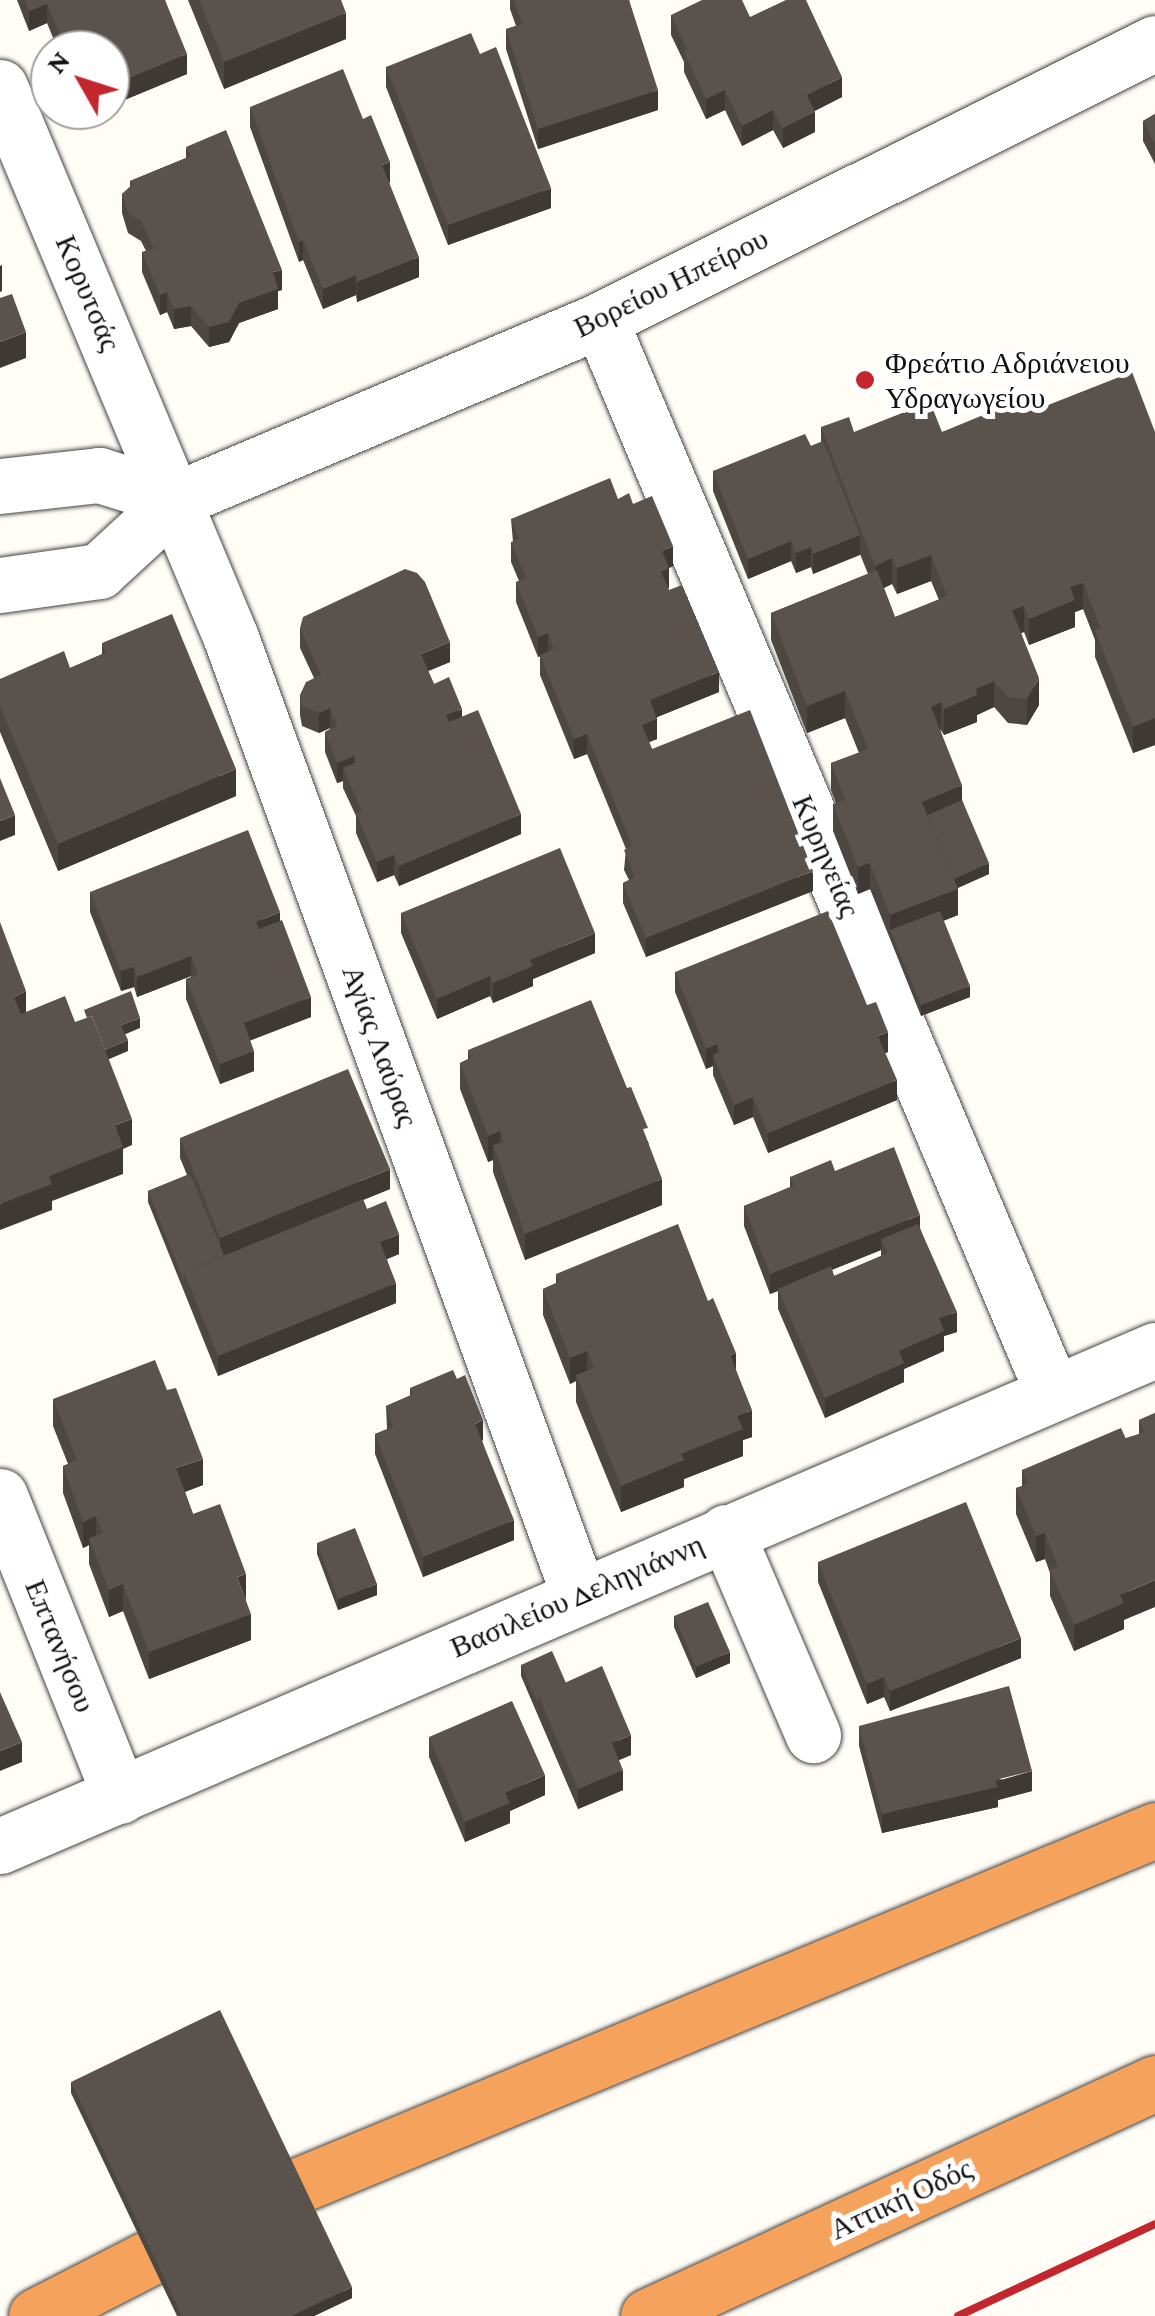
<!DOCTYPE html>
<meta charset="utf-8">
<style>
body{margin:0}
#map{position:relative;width:1155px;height:2316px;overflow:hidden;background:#fffdf5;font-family:"Crimson Pro",serif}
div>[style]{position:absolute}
.roads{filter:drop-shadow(0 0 2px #444) drop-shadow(0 0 2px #444)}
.street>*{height:55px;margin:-27.5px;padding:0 27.5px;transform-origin:27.5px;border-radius:27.5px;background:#fff}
.highway>*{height:55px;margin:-27.5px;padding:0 27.5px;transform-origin:27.5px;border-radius:27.5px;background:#f5a25d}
.rail>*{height:8px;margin:-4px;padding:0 4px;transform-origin:4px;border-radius:4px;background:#c4262e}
.wall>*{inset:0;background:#4d4742}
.shaded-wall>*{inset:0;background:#3f3936}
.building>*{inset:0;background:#5a524d}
.dots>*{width:28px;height:28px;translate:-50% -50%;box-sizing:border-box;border:5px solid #fff;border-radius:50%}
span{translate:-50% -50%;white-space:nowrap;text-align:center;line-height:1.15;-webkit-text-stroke:10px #fff;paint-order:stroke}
.street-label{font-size:30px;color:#111}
.poi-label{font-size:30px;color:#111}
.left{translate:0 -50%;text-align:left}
.north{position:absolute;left:30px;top:30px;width:100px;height:100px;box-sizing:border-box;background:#fff;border:2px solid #a0a0a0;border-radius:50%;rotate:309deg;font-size:28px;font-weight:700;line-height:40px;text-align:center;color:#111}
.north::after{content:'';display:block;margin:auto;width:35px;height:45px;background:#c4262e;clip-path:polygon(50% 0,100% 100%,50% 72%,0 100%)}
</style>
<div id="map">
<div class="roads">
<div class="street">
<i style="left:0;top:87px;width:597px;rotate:67.25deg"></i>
<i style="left:231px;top:638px;width:1018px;rotate:70.02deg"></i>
<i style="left:600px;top:320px;width:1162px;rotate:67.12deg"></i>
<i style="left:0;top:486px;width:100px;rotate:-6.3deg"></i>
<i style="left:99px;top:475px;width:82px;rotate:17.1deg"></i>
<i style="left:0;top:585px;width:100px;rotate:-8deg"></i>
<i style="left:99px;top:571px;width:106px;rotate:-42.7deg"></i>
<i style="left:177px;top:499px;width:459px;rotate:-22.9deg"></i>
<i style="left:600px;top:320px;width:620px;rotate:-26.52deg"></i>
<i style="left:0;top:1496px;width:323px;rotate:68.2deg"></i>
<i style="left:726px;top:1532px;width:221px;rotate:66.8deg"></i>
<i style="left:0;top:1846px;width:1257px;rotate:-23.24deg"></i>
</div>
<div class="highway">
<i style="left:297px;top:2186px;width:929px;rotate:-22.53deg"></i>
<i style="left:36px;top:2316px;width:127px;rotate:-27.2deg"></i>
<i style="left:648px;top:2316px;width:558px;rotate:-24.68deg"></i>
</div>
</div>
<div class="rail">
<i style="left:958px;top:2316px;width:217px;rotate:-25deg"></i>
</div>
<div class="wall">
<i style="clip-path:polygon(17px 0,165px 0,187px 74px,110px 106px,110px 50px,58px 50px,47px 23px,29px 31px)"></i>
<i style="clip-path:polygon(188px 0,341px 0,346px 39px,224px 89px)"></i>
<i style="clip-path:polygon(510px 0,629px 0,658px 110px,538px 149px,506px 49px,506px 29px,516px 26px,510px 9px)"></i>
<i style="clip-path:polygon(671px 15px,750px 17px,842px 97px,814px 111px,815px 132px,783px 148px,773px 130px,742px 146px,725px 110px,706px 119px,684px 72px,684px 62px,671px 35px)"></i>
<i style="clip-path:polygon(480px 54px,551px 208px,448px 245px,386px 87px,386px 67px)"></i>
<i style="clip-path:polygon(250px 107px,390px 182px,389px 183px,419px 277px,357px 302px,356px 295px,323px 309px,303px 260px,299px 262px,250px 127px)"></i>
<i style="clip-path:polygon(1155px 114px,1155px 164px,1143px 141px,1143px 121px)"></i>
<i style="clip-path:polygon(186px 147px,282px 290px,278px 291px,278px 309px,239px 323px,229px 342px,209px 347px,191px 326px,174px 329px,167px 312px,160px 315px,142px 272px,142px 252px,146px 251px,141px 241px,128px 233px,122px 213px,122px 194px,130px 187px,130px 181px,186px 158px)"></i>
<i style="clip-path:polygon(evenodd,1038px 409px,1155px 432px,1155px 745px,1133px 753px,1095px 657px,1095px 640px,1083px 609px,1075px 612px,1075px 627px,1029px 645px,1024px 632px,1021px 633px,1039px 705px,1027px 725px,1008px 723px,994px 707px,977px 715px,977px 722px,944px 735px,940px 729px,962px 800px,989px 874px,958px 888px,958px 915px,943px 921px,970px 997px,921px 1016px,870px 889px,858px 894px,833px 831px,833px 804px,836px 803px,831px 790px,831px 763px,859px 753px,845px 718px,807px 733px,771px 640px,771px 613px,868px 574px,860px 554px,813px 574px,811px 567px,796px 573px,791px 561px,748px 579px,713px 491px,713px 471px,811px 446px,821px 442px,821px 427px,854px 432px,942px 432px,1038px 409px,931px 581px,939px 600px,895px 617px,884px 588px,892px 584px,897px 594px,931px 581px)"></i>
<i style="clip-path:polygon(618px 499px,633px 504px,673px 566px,669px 568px,668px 589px,719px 692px,657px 717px,657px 739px,649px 742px,652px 749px,813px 891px,646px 957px,623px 903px,623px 883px,629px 880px,624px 870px,626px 849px,587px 754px,574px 759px,540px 675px,540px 656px,538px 657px,516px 602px,516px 582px,519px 581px,511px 562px,511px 542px,513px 542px,511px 519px)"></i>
<i style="clip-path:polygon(300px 628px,450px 662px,428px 671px,434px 684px,462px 716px,521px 834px,399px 886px,394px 875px,377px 882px,356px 833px,356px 816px,343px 788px,343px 781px,337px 783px,325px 752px,325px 732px,330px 729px,330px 728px,319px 733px,302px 726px,300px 715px,300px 695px,314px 678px,300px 648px)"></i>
<i style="clip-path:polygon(102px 643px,236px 796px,58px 871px,0 732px,0 679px,70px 668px,102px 654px)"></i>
<i style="clip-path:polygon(90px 892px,280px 921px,311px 1017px,250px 1040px,254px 1071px,220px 1084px,186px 999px,186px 979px,191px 977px,191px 976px,137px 997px,134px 987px,121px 991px,90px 912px)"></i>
<i style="clip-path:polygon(401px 913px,595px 953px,533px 979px,533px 986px,493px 1003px,490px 996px,437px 1019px,401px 933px)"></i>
<i style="clip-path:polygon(675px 972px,888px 1052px,885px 1053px,897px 1100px,768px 1153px,753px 1117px,734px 1125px,713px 1075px,713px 1066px,706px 1069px,675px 992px)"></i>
<i style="clip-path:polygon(468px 1050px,648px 1141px,662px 1205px,525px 1260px,493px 1172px,493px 1160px,488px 1162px,460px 1089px,460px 1063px,468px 1059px)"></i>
<i style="clip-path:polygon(180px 1138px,390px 1189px,363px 1200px,367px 1209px,399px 1254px,387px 1259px,396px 1303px,218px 1376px,148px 1202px,148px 1191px,187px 1175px,180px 1158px)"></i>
<i style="clip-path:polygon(evenodd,835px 1171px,920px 1228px,957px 1332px,944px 1336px,944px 1351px,904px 1369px,904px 1382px,825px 1418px,778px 1309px,778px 1291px,770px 1294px,744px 1226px,744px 1206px,790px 1187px,790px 1177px,835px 1171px,881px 1250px,881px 1256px,834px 1276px,832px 1270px,881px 1250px)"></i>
<i style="clip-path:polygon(556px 1274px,736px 1370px,752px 1437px,743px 1440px,743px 1456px,684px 1479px,684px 1487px,621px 1512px,576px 1402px,576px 1381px,570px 1384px,543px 1315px,543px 1289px,556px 1283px)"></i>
<i style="clip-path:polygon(410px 1388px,483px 1440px,482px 1440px,514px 1540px,423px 1577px,375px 1454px,375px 1434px,387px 1429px,386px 1406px,410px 1396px)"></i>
<i style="clip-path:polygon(53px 1399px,203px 1485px,185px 1492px,193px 1514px,246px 1601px,251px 1640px,149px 1679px,123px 1611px,109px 1617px,89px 1564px,89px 1545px,83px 1548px,63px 1493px,63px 1466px,68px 1464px,53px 1426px)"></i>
<i style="clip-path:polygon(1155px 1413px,1124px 1620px,1124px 1629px,1074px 1651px,1050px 1596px,1050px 1573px,1045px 1559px,1036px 1562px,1016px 1514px,1016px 1488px,1022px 1486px,1022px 1470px,1139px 1434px,1139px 1420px)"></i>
<i style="clip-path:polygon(317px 1543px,377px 1595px,338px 1610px,317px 1554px)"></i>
<i style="clip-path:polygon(818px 1562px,1021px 1658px,890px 1711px,884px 1697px,867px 1704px,818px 1582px)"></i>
<i style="clip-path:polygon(674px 1616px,730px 1663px,696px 1678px,674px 1627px)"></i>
<i style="clip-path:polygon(521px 1665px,566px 1683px,631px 1755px,619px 1760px,623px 1790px,578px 1809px,521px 1676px)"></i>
<i style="clip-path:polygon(859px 1726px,1032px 1791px,998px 1800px,998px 1807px,882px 1833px,859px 1746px)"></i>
<i style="clip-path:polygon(429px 1737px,545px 1795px,510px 1811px,510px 1823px,465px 1842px,429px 1757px)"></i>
<i style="clip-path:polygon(71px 2082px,352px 2298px,314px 2316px,177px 2316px,71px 2093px)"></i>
</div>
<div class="shaded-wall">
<i style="clip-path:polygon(47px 4px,47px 23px,29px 31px,29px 11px)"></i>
<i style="clip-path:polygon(346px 13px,346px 39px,224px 89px,224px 62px)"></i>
<i style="clip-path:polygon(187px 54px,187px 74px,110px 106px,110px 86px)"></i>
<i style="clip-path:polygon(842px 77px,842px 97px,807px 115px,807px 95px)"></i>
<i style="clip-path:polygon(658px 90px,658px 110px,538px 149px,538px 129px)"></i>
<i style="clip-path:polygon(725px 90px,725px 110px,706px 119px,706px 99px)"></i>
<i style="clip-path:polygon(85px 110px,100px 110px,85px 116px)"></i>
<i style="clip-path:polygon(773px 110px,773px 130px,742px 146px,742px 126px)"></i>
<i style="clip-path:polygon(815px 112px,815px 132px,783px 148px,783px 128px)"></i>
<i style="clip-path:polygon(390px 162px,390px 182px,382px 185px,382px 165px)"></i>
<i style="clip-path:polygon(551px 188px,551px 208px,448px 245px,448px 225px)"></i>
<i style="clip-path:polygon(303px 240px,303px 260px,299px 262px,299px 242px)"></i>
<i style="clip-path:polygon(419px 257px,419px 277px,357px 302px,357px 282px)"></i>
<i style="clip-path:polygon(2px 265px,2px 291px,0 292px,0 266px)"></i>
<i style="clip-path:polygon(282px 270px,282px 290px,278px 291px,278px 309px,239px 323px,229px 342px,209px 347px,209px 327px,239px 303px,273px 272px)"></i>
<i style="clip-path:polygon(356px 275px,356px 295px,323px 309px,323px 289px)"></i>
<i style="clip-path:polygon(167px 292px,167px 312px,160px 315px,160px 295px)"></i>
<i style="clip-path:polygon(191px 306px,191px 326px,174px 329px,174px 309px)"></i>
<i style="clip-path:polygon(26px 332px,26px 358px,0 368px,0 342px)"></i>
<i style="clip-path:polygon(860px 535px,860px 555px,813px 574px,813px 554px)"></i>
<i style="clip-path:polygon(791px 541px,791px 561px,748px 579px,748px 559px)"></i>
<i style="clip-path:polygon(673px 546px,673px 566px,662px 571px,662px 551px)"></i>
<i style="clip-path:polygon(811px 547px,811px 567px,796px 573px,796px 553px)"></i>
<i style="clip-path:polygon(931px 555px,931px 581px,897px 594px,897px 568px)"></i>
<i style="clip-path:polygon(892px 558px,892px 584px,875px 592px,875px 566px)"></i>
<i style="clip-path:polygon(669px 568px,669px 588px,661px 592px,661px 572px)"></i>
<i style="clip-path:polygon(1083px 583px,1083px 609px,1075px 612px,1075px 627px,1029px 645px,1029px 619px,1070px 587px)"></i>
<i style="clip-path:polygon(1024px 606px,1024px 632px,1012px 637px,1012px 610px)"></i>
<i style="clip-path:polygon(548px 633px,548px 653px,538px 657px,538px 637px)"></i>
<i style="clip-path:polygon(450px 642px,450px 662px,421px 674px,421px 654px)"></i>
<i style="clip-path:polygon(719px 672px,719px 692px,650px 720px,650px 700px)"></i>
<i style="clip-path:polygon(1039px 678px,1039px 705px,1027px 725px,1027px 699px)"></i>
<i style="clip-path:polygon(994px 681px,994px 707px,977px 715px,977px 722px,944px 735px,944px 709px,976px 689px)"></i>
<i style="clip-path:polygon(845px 691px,845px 718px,807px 733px,807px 706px)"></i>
<i style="clip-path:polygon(941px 702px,941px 729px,931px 733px,931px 707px)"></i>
<i style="clip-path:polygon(330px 708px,330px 728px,319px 733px,319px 713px)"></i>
<i style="clip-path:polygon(462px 709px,462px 729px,446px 735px,446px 715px)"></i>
<i style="clip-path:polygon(1155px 718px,1155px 745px,1133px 753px,1133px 727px)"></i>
<i style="clip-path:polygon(657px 719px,657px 739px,642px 745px,642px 725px)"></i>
<i style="clip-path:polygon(587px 734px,587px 754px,574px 759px,574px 739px)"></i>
<i style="clip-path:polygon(354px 756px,354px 776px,343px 768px,343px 781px,337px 783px,337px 763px)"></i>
<i style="clip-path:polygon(236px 769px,236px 796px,58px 871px,58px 844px)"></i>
<i style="clip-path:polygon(962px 785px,962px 811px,922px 818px,922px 802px)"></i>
<i style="clip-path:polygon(521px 814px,521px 834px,399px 886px,399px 866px)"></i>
<i style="clip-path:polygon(15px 815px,15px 835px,0 841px,0 821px)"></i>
<i style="clip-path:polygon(394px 855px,394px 875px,377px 882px,377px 862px)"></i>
<i style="clip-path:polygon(870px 863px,870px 889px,858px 894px,858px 867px)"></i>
<i style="clip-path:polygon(989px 863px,989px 874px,950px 891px,958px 889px,958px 915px,894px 940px,890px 930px,890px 915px,949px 881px)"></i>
<i style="clip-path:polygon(813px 871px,813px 891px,646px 957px,646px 938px)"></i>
<i style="clip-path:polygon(280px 912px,280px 932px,256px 942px,256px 922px)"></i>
<i style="clip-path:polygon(595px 933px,595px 953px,533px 979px,533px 986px,493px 1003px,493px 983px,530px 960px)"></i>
<i style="clip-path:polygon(191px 956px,191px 976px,137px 997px,137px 977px)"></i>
<i style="clip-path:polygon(134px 967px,134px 987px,121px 991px,121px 971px)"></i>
<i style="clip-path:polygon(490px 976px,490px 996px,437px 1019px,437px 999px)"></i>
<i style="clip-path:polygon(970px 986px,970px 997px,921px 1016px,921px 1005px)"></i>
<i style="clip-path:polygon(26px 991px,26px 1018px,14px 1023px,14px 997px)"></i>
<i style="clip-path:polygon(311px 997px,311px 1017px,244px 1043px,244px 1023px)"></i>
<i style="clip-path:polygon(140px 1018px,140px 1028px,121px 1036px,121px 1025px)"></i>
<i style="clip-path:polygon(888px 1032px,888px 1052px,878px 1056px,878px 1036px)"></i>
<i style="clip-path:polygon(128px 1040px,128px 1051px,100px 1063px,100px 1052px)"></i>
<i style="clip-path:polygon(717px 1044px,717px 1064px,713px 1055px,713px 1066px,706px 1069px,706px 1049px)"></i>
<i style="clip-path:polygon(254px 1051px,254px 1071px,220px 1084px,220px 1064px)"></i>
<i style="clip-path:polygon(897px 1080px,897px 1100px,768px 1153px,768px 1133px)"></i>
<i style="clip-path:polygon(753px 1097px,753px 1117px,734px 1125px,734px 1105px)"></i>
<i style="clip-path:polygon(132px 1119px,132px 1145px,123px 1149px,123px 1174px,52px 1201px,52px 1210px,0 1230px,0 1204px,49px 1176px,115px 1125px)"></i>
<i style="clip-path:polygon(500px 1131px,500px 1157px,493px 1145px,493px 1160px,488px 1162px,488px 1136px)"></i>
<i style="clip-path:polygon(390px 1169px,390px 1189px,220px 1258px,220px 1238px)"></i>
<i style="clip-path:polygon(662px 1179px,662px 1205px,525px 1260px,525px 1234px)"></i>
<i style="clip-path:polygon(920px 1215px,920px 1235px,881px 1239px,881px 1250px,770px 1294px,770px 1274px)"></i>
<i style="clip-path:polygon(399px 1234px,399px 1254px,380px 1262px,380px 1242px)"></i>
<i style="clip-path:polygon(396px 1283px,396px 1303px,218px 1376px,218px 1356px)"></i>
<i style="clip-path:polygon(957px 1312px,957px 1332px,944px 1336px,944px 1351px,904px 1369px,904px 1382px,825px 1418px,825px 1398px,899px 1351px,939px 1318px)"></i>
<i style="clip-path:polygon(587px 1351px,587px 1377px,576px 1375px,576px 1381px,570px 1384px,570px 1358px)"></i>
<i style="clip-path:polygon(736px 1353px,736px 1380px,730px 1355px)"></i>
<i style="clip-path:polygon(752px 1410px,752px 1437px,743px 1440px,743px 1456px,684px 1479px,684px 1487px,621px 1512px,621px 1486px,681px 1454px,737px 1416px)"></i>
<i style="clip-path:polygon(483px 1420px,483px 1440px,475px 1444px,475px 1424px)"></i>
<i style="clip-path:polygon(203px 1459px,203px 1485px,176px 1495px,176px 1468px)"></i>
<i style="clip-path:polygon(96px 1516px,96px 1542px,89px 1538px,89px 1545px,83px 1548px,83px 1522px)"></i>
<i style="clip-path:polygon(514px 1520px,514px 1540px,423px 1577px,423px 1557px)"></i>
<i style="clip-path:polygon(1045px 1533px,1045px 1559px,1036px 1562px,1036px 1536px)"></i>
<i style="clip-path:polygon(246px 1574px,246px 1601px,237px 1577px)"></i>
<i style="clip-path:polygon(1155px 1580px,1155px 1607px,1124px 1620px,1124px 1629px,1074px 1651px,1074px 1625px,1120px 1595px)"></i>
<i style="clip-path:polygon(123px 1584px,123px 1611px,109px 1617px,109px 1590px)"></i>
<i style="clip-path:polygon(377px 1584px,377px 1595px,338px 1610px,338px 1599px)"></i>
<i style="clip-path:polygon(251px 1614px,251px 1640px,149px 1679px,149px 1652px)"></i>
<i style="clip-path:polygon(1021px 1638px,1021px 1658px,890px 1711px,890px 1691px)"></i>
<i style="clip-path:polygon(730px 1652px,730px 1663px,696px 1678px,696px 1667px)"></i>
<i style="clip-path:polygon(884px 1677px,884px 1697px,867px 1704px,867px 1684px)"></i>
<i style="clip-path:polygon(631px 1735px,631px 1755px,612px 1763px,612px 1743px)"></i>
<i style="clip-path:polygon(22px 1742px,22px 1762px,0 1771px,0 1751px)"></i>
<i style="clip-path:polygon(623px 1770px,623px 1790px,578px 1809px,578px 1789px)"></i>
<i style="clip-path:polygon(1032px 1771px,1032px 1791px,998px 1800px,998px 1807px,882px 1833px,882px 1814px)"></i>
<i style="clip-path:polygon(545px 1775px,545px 1795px,510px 1811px,510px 1823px,465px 1842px,465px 1822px,505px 1793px)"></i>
<i style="clip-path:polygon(352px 2287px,352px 2298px,314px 2316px,291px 2316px)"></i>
</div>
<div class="building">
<i style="clip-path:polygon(25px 0,165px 0,187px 54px,110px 86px,110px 50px,66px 50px,47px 4px,29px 11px)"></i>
<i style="clip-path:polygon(199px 0,341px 0,346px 13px,224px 62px)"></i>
<i style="clip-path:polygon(514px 0,629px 0,658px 90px,538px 129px,506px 29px,522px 24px)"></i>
<i style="clip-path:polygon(702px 0,742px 0,750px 17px,786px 0,806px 0,842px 77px,807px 95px,815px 112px,783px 128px,773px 110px,742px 126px,725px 90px,706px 99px,684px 52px,687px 49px,671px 15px)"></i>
<i style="clip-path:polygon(471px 33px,480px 54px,496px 47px,551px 188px,448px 225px,386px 67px)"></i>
<i style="clip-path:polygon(343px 69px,363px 119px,371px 115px,390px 162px,382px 165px,419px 257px,357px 282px,356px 275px,323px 289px,303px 240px,299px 242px,250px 107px)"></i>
<i style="clip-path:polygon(1155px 114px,1155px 144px,1143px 121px)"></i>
<i style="clip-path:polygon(226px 130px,282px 270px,273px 272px,278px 289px,239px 303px,229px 322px,209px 327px,191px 306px,174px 309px,167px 292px,160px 295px,142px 252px,154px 249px,141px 221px,128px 213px,122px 194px,133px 184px,130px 181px,191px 156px,186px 147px)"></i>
<i style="clip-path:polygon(12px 294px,26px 332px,0 342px,0 298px)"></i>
<i style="clip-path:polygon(1132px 372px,1155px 432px,1155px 718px,1133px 727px,1095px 630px,1101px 629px,1083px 583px,1070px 587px,1075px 600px,1029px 619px,1024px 606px,1012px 610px,1039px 678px,1027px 699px,1008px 697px,994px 681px,976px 689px,977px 695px,944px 709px,941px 702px,931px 707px,962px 785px,922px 802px,958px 889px,890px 915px,870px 863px,858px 867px,833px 804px,845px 800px,831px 763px,868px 749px,845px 691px,807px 706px,771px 613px,877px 570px,895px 617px,947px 596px,931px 555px,897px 568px,892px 558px,875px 566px,821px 427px,849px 417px,854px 432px,930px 402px,942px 432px,1032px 395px,1038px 409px)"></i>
<i style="clip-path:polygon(805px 434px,811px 446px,823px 441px,860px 535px,813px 554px,811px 547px,796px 553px,791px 541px,748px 559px,713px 471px)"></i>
<i style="clip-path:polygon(610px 478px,618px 499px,629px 493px,633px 504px,652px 496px,673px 546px,662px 551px,669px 568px,661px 572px,669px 590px,682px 585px,719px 672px,650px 700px,657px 719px,642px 725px,652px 749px,750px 710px,813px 871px,646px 938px,623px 883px,635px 877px,624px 850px,632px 846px,587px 734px,574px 739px,540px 655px,554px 649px,548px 633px,538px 637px,516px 582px,526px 578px,511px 542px,519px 539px,511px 519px)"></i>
<i style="clip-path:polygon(405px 569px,417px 573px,425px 582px,450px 642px,421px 654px,434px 684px,449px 677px,462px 709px,446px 715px,449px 722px,478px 710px,521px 814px,399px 866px,394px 855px,377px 862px,356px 813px,362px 811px,343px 768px,357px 762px,354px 756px,337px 763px,325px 732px,337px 726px,330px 708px,319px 713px,302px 706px,300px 695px,306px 682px,321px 675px,300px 628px,303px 617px)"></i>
<i style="clip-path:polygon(172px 614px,236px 769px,58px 844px,0 706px,0 679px,64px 651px,70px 668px,106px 653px,102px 643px)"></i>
<i style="clip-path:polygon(0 778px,15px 815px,0 821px)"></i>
<i style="clip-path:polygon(962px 800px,989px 863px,954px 879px,928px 815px)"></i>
<i style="clip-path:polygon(248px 830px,280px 912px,256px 922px,259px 929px,282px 920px,311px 997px,244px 1023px,254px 1051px,220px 1064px,186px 979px,198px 975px,191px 956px,137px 977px,134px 967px,121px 971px,90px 892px)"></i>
<i style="clip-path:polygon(560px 848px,595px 933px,530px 960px,533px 966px,493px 983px,490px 976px,437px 999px,401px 913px)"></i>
<i style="clip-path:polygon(828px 911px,867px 1005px,876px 1002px,888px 1032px,878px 1036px,897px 1080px,768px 1133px,753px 1097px,734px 1105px,713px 1055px,720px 1052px,717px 1044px,706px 1049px,675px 972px)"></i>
<i style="clip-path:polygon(940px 911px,970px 986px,921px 1005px,890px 930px)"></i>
<i style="clip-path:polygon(0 922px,26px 991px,14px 997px,21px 1014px,65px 996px,75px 1022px,92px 1016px,132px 1119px,115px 1125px,123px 1147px,49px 1176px,52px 1184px,0 1204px)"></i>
<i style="clip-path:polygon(131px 991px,140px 1018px,121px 1025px,128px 1040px,105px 1050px,92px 1016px,87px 1018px,84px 1010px)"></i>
<i style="clip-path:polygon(591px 1000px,627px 1088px,631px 1087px,648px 1128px,643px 1129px,662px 1179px,525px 1234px,493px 1145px,504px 1142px,500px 1131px,488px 1136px,460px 1063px,471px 1058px,468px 1050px)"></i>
<i style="clip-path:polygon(348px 1069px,390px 1169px,220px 1238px,180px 1138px)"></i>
<i style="clip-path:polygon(894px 1147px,920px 1215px,770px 1274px,744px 1206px,794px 1186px,790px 1177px,831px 1160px,835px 1171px)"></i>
<i style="clip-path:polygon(190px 1174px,224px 1255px,184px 1272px,184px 1281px,148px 1191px)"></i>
<i style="clip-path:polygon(363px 1199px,367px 1209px,386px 1201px,399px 1234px,380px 1242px,396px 1283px,218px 1356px,184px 1272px)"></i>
<i style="clip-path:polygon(678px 1224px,708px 1301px,713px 1298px,736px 1353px,730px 1355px,752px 1410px,737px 1416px,743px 1429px,681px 1454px,684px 1460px,621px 1486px,576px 1375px,594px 1368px,587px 1351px,570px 1358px,543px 1289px,559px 1282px,556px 1274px)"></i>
<i style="clip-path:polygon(918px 1224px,957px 1312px,939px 1318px,944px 1331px,899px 1351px,904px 1363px,825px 1398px,778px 1289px,831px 1266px,834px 1276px,888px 1253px,881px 1239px)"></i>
<i style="clip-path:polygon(155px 1360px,167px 1390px,176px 1388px,203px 1459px,176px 1468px,193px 1514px,220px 1504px,246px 1574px,237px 1577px,251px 1614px,149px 1652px,123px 1584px,109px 1590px,89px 1538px,103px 1533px,96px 1516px,83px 1522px,63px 1466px,77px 1460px,53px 1399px)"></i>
<i style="clip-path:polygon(453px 1370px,457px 1379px,465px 1375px,483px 1420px,475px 1424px,514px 1520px,423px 1557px,375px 1434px,393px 1427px,386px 1406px,413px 1394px,410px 1388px)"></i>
<i style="clip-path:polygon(1155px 1413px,1155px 1580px,1120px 1595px,1124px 1603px,1074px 1625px,1050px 1570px,1058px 1566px,1045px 1533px,1036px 1536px,1016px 1488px,1028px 1484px,1022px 1470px,1121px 1428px,1126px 1439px,1144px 1432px,1139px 1420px)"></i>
<i style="clip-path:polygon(966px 1502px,1021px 1638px,890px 1691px,884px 1677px,867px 1684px,818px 1562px)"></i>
<i style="clip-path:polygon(355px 1528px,377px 1584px,338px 1599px,317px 1543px)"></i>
<i style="clip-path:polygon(708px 1602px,730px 1652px,696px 1667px,674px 1616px)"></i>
<i style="clip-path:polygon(552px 1651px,566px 1683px,538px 1695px,538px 1704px,521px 1665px)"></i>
<i style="clip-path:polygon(602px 1666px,631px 1735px,612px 1743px,623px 1770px,578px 1789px,538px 1695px)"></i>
<i style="clip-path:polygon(1009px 1686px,1032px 1771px,995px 1780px,998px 1787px,882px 1814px,859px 1726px)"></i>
<i style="clip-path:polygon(0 1692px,22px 1742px,0 1751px)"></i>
<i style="clip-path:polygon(512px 1701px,545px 1775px,505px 1793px,510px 1803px,465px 1822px,429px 1737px)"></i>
<i style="clip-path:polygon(220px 2010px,352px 2287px,291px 2316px,182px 2316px,71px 2082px)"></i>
</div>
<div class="dots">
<i style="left:865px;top:380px;background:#c4262e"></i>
</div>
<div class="street-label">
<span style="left:671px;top:283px;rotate:-26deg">Βορείου Ηπείρου</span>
<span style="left:88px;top:293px;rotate:67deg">Κορυτσάς</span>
<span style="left:826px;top:856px;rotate:67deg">Κυρηνείας</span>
<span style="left:380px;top:1046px;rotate:70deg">Αγίας Λαύρας</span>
<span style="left:577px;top:1596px;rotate:-23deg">Βασιλείου Δεληγιάννη</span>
<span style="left:60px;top:1646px;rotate:68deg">Επτανήσου</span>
<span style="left:901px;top:2199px;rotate:-25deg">Αττική Οδός</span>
</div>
<div class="poi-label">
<span class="left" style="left:885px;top:380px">Φρεάτιο Αδριάνειου<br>Υδραγωγείου</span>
</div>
<div class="north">N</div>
</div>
